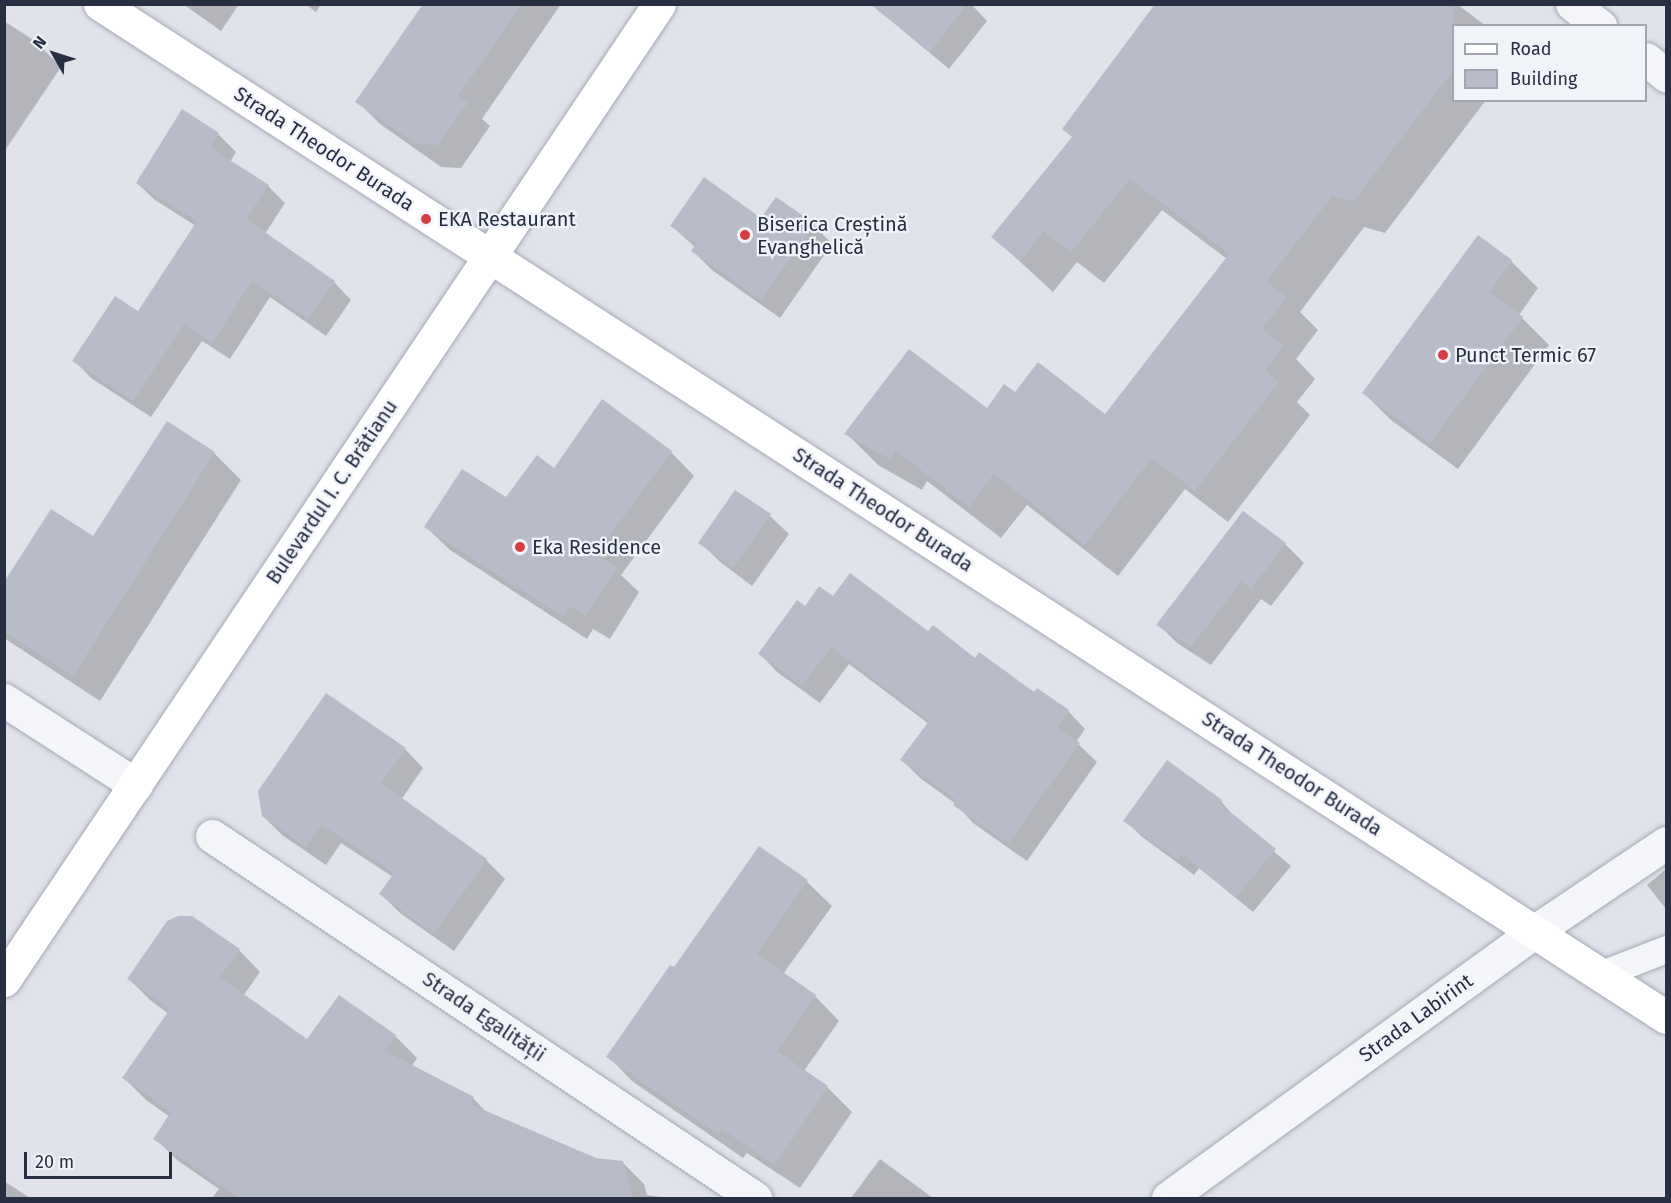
<!DOCTYPE html>
<meta charset="utf-8">
<style>
body{margin:0}
#map{position:relative;width:1671px;height:1203px;overflow:hidden;background:#e0e3ea;font-family:"Fira Sans",sans-serif}
div>[style]{position:absolute}
.shadow>*{inset:0;background:#0003}
.building>*{inset:0;background:#b7bcc8}
.roads{filter:drop-shadow(0 0 2px #a5a9b5) drop-shadow(0 0 2px #a5a9b5)}
.lane>*{height:27px;margin:-13.5px;padding:0 13.5px;transform-origin:13.5px;border-radius:13.5px;background:#f4f5f8}
.street>*{height:33px;margin:-16.5px;padding:0 16.5px;transform-origin:16.5px;border-radius:16.5px;background:#f4f5f8}
.secondary>*{height:33px;margin:-16.5px;padding:0 16.5px;transform-origin:16.5px;border-radius:16.5px;background:#fff}
.primary>*{height:33px;margin:-16.5px;padding:0 16.5px;transform-origin:16.5px;border-radius:16.5px;background:#fff}
.dots>*{width:16px;height:16px;translate:-50% -50%;box-sizing:border-box;border:3px solid #f0f3f8;border-radius:50%}
span{translate:-50% -50%;white-space:nowrap;text-align:center;line-height:1.15;-webkit-text-stroke:4.5px #f0f3f8;paint-order:stroke}
.street-label{font-size:20px;color:#282f43}
.poi-label{font-size:20px;color:#282f43}
.left{translate:0 -50%;text-align:left}
.frame{position:absolute;inset:0;border:6px solid #282f43;pointer-events:none}
.legend{position:absolute;left:1452px;top:24px;width:195px;height:78px;box-sizing:border-box;background:#f0f3f8;border:2px solid #a0a5b0;margin:0;padding:8px 10px;list-style:none;font-size:18px;color:#282f43}
.legend li{display:flex;align-items:center;gap:12px;height:30px}
.legend b{width:30px;border:2px solid #a0a5b0}
.north{position:absolute;left:24px;top:24px;width:60px;height:60px;-webkit-text-stroke:4px #f0f3f8;paint-order:stroke;rotate:309deg;font-size:16px;font-weight:700;line-height:24px;text-align:center;color:#282f43}
.north::after{content:'';display:block;margin:auto;width:21px;height:27px;background:#282f43;clip-path:polygon(50% 0,100% 100%,50% 72%,0 100%)}
.scale{position:absolute;left:24px;top:1152px;width:148px;height:27px;box-sizing:border-box;border:3px solid #282f43;border-top:0;padding-left:8px;font-size:18px;line-height:21px;white-space:nowrap;color:#282f43;-webkit-text-stroke:4px #f0f3f8;paint-order:stroke}
</style>
<div id="map">
<div class="shadow">
<i style="clip-path:polygon(183px 4px,239px 4px,221px 31px)"></i>
<i style="clip-path:polygon(305px 4px,321px 4px,316px 12px)"></i>
<i style="clip-path:polygon(425px 4px,561px 4px,482px 119px,490px 126px,461px 168px,441px 167px,380px 124px,357px 101px)"></i>
<i style="clip-path:polygon(871px 4px,971px 4px,987px 21px,949px 69px)"></i>
<i style="clip-path:polygon(1157px 4px,1457px 4px,1486px 26px,1454px 26px,1454px 100px,1486px 100px,1385px 233px,1364px 227px,1300px 312px,1318px 330px,1296px 359px,1315px 379px,1297px 402px,1310px 415px,1228px 522px,1185px 489px,1118px 576px,1027px 505px,1001px 538px,927px 481px,922px 490px,878px 465px,846px 433px,987px 410px,1015px 394px,1105px 416px,1227px 259px,1162px 210px,1104px 283px,1077px 262px,1053px 292px,993px 237px,1073px 138px)"></i>
<i style="clip-path:polygon(4px 21px,35px 41px,61px 67px,4px 152px)"></i>
<i style="clip-path:polygon(183px 111px,218px 134px,236px 152px,230px 162px,268px 186px,285px 203px,265px 234px,334px 282px,351px 300px,326px 336px,270px 297px,230px 359px,202px 341px,151px 417px,91px 378px,74px 360px,138px 313px,196px 226px,155px 200px,137px 183px)"></i>
<i style="clip-path:polygon(762px 220px,814px 225px,832px 244px,780px 318px,712px 270px,693px 251px,696px 248px,672px 226px)"></i>
<i style="clip-path:polygon(1479px 237px,1511px 261px,1538px 288px,1519px 315px,1549px 345px,1458px 469px,1391px 420px,1364px 393px)"></i>
<i style="clip-path:polygon(167px 423px,214px 453px,241px 480px,100px 701px,4px 638px,4px 585px,94px 539px)"></i>
<i style="clip-path:polygon(671px 452px,694px 476px,621px 575px,639px 592px,610px 639px,593px 629px,587px 639px,450px 550px,426px 527px,506px 499px)"></i>
<i style="clip-path:polygon(1243px 513px,1285px 544px,1304px 563px,1271px 606px,1261px 599px,1211px 665px,1177px 643px,1158px 624px)"></i>
<i style="clip-path:polygon(770px 516px,789px 534px,752px 586px,719px 561px,700px 542px)"></i>
<i style="clip-path:polygon(833px 598px,929px 633px,1068px 711px,1085px 729px,1076px 742px,1097px 762px,1027px 861px,973px 823px,956px 804px,920px 778px,902px 760px,929px 724px,849px 664px,820px 703px,777px 672px,760px 654px,806px 608px)"></i>
<i style="clip-path:polygon(405px 749px,423px 768px,401px 800px,486px 860px,505px 879px,454px 951px,400px 913px,381px 894px,393px 877px,341px 843px,326px 865px,282px 835px,263px 816px)"></i>
<i style="clip-path:polygon(1221px 801px,1235px 818px,1291px 866px,1253px 912px,1199px 868px,1194px 875px,1141px 836px,1125px 820px)"></i>
<i style="clip-path:polygon(760px 848px,807px 882px,832px 906px,783px 974px,815px 996px,839px 1021px,804px 1071px,827px 1087px,852px 1112px,800px 1188px,747px 1153px,743px 1158px,632px 1081px,608px 1056px,674px 970px)"></i>
<i style="clip-path:polygon(1666px 869px,1666px 909px,1647px 885px)"></i>
<i style="clip-path:polygon(239px 950px,260px 972px,243px 996px,308px 1041px,395px 1036px,417px 1058px,411px 1067px,473px 1098px,487px 1113px,596px 1160px,622px 1162px,644px 1184px,647px 1195px,668px 1198px,212px 1198px,219px 1189px,177px 1160px,155px 1138px,170px 1117px,146px 1100px,124px 1078px,169px 1014px,150px 1000px,129px 979px)"></i>
<i style="clip-path:polygon(880px 1159px,933px 1198px,851px 1198px)"></i>
<i style="clip-path:polygon(4px 1181px,30px 1198px,4px 1198px)"></i>
</div>
<div class="building">
<i style="clip-path:polygon(423px 4px,522px 4px,458px 96px,468px 102px,438px 145px,416px 144px,355px 102px)"></i>
<i style="clip-path:polygon(870px 4px,967px 4px,930px 52px)"></i>
<i style="clip-path:polygon(1155px 4px,1454px 4px,1454px 69px,1353px 202px,1332px 196px,1266px 282px,1287px 297px,1262px 329px,1284px 346px,1265px 371px,1279px 382px,1195px 491px,1152px 458px,1085px 545px,994px 474px,969px 507px,895px 450px,890px 459px,844px 434px,909px 349px,987px 408px,1004px 384px,1015px 392px,1038px 362px,1105px 414px,1229px 254px,1130px 179px,1071px 252px,1044px 231px,1020px 261px,991px 237px,1072px 137px,1062px 129px)"></i>
<i style="clip-path:polygon(182px 109px,219px 133px,210px 147px,269px 185px,246px 219px,335px 281px,308px 319px,252px 281px,212px 343px,184px 324px,133px 401px,72px 361px,115px 296px,138px 311px,197px 221px,136px 183px)"></i>
<i style="clip-path:polygon(704px 177px,761px 218px,776px 197px,815px 224px,761px 300px,691px 251px,696px 244px,670px 226px)"></i>
<i style="clip-path:polygon(1478px 235px,1512px 260px,1490px 292px,1523px 317px,1430px 443px,1362px 393px)"></i>
<i style="clip-path:polygon(602px 399px,672px 451px,596px 554px,617px 568px,586px 616px,569px 606px,563px 617px,424px 527px,462px 469px,506px 497px,537px 455px,554px 468px)"></i>
<i style="clip-path:polygon(167px 421px,215px 452px,73px 676px,4px 632px,4px 582px,51px 509px,93px 536px)"></i>
<i style="clip-path:polygon(735px 490px,771px 514px,733px 568px,698px 543px)"></i>
<i style="clip-path:polygon(1243px 511px,1286px 543px,1251px 589px,1242px 581px,1191px 647px,1156px 625px)"></i>
<i style="clip-path:polygon(850px 573px,928px 631px,933px 625px,975px 658px,979px 652px,1034px 692px,1037px 688px,1069px 710px,1057px 727px,1080px 743px,1008px 844px,953px 805px,957px 801px,900px 760px,929px 721px,831px 647px,802px 686px,758px 654px,797px 600px,805px 606px,819px 586px,833px 596px)"></i>
<i style="clip-path:polygon(326px 693px,406px 748px,381px 783px,487px 859px,434px 934px,379px 894px,394px 873px,322px 825px,306px 847px,262px 816px,258px 791px)"></i>
<i style="clip-path:polygon(1167px 760px,1222px 800px,1219px 803px,1276px 849px,1236px 897px,1182px 854px,1178px 860px,1123px 821px)"></i>
<i style="clip-path:polygon(759px 846px,808px 880px,757px 954px,816px 995px,777px 1051px,828px 1086px,775px 1165px,722px 1129px,718px 1135px,606px 1057px,670px 965px,674px 967px)"></i>
<i style="clip-path:polygon(178px 916px,192px 916px,240px 949px,220px 977px,307px 1039px,339px 995px,396px 1035px,385px 1051px,474px 1097px,470px 1104px,596px 1158px,623px 1161px,633px 1198px,239px 1198px,153px 1139px,171px 1112px,122px 1078px,170px 1009px,127px 979px,167px 921px)"></i>
</div>
<div class="roads">
<div class="lane">
<i style="left:1602px;top:974px;width:69px;rotate:-21.3deg"></i>
</div>
<div class="street">
<i style="left:1572px;top:4px;width:36px;rotate:38deg"></i>
<i style="left:1646px;top:59px;width:26px;rotate:39deg"></i>
<i style="left:4px;top:700px;width:157px;rotate:32.8deg"></i>
<i style="left:212px;top:836px;width:653px;rotate:33.69deg"></i>
<i style="left:1168px;top:1198px;width:454px;rotate:-36deg"></i>
<i style="left:1535px;top:931px;width:158px;rotate:-33.9deg"></i>
</div>
<div class="secondary">
<i style="left:100px;top:4px;width:1865px;rotate:32.9deg"></i>
</div>
<div class="primary">
<i style="left:4px;top:980px;width:1175px;rotate:-56.13deg"></i>
</div>
</div>
<div class="dots">
<i style="left:426px;top:219px;background:#d83c43"></i>
<i style="left:745px;top:235px;background:#d83c43"></i>
<i style="left:1443px;top:355px;background:#d83c43"></i>
<i style="left:520px;top:547px;background:#d83c43"></i>
</div>
<div class="street-label">
<span style="left:324px;top:149px;rotate:33deg">Strada Theodor Burada</span>
<span style="left:332px;top:492px;rotate:-56deg">Bulevardul I. C. Brătianu</span>
<span style="left:883px;top:510px;rotate:33deg">Strada Theodor Burada</span>
<span style="left:1292px;top:774px;rotate:33deg">Strada Theodor Burada</span>
<span style="left:484px;top:1017px;rotate:34deg">Strada Egalității</span>
<span style="left:1416px;top:1018px;rotate:-36deg">Strada Labirint</span>
</div>
<div class="poi-label">
<span class="left" style="left:438px;top:219px">EKA Restaurant</span>
<span class="left" style="left:757px;top:236px">Biserica Creștină<br>Evanghelică</span>
<span class="left" style="left:1455px;top:355px">Punct Termic 67</span>
<span class="left" style="left:532px;top:547px">Eka Residence</span>
</div>
<div class="frame"></div>
<ul class="legend">
<li><b style="height:8px;background:#fff"></b>Road</li>
<li><b style="height:16px;background:#b7bcc8"></b>Building</li>
</ul>
<div class="north">N</div>
<div class="scale">20 m</div>
</div>
